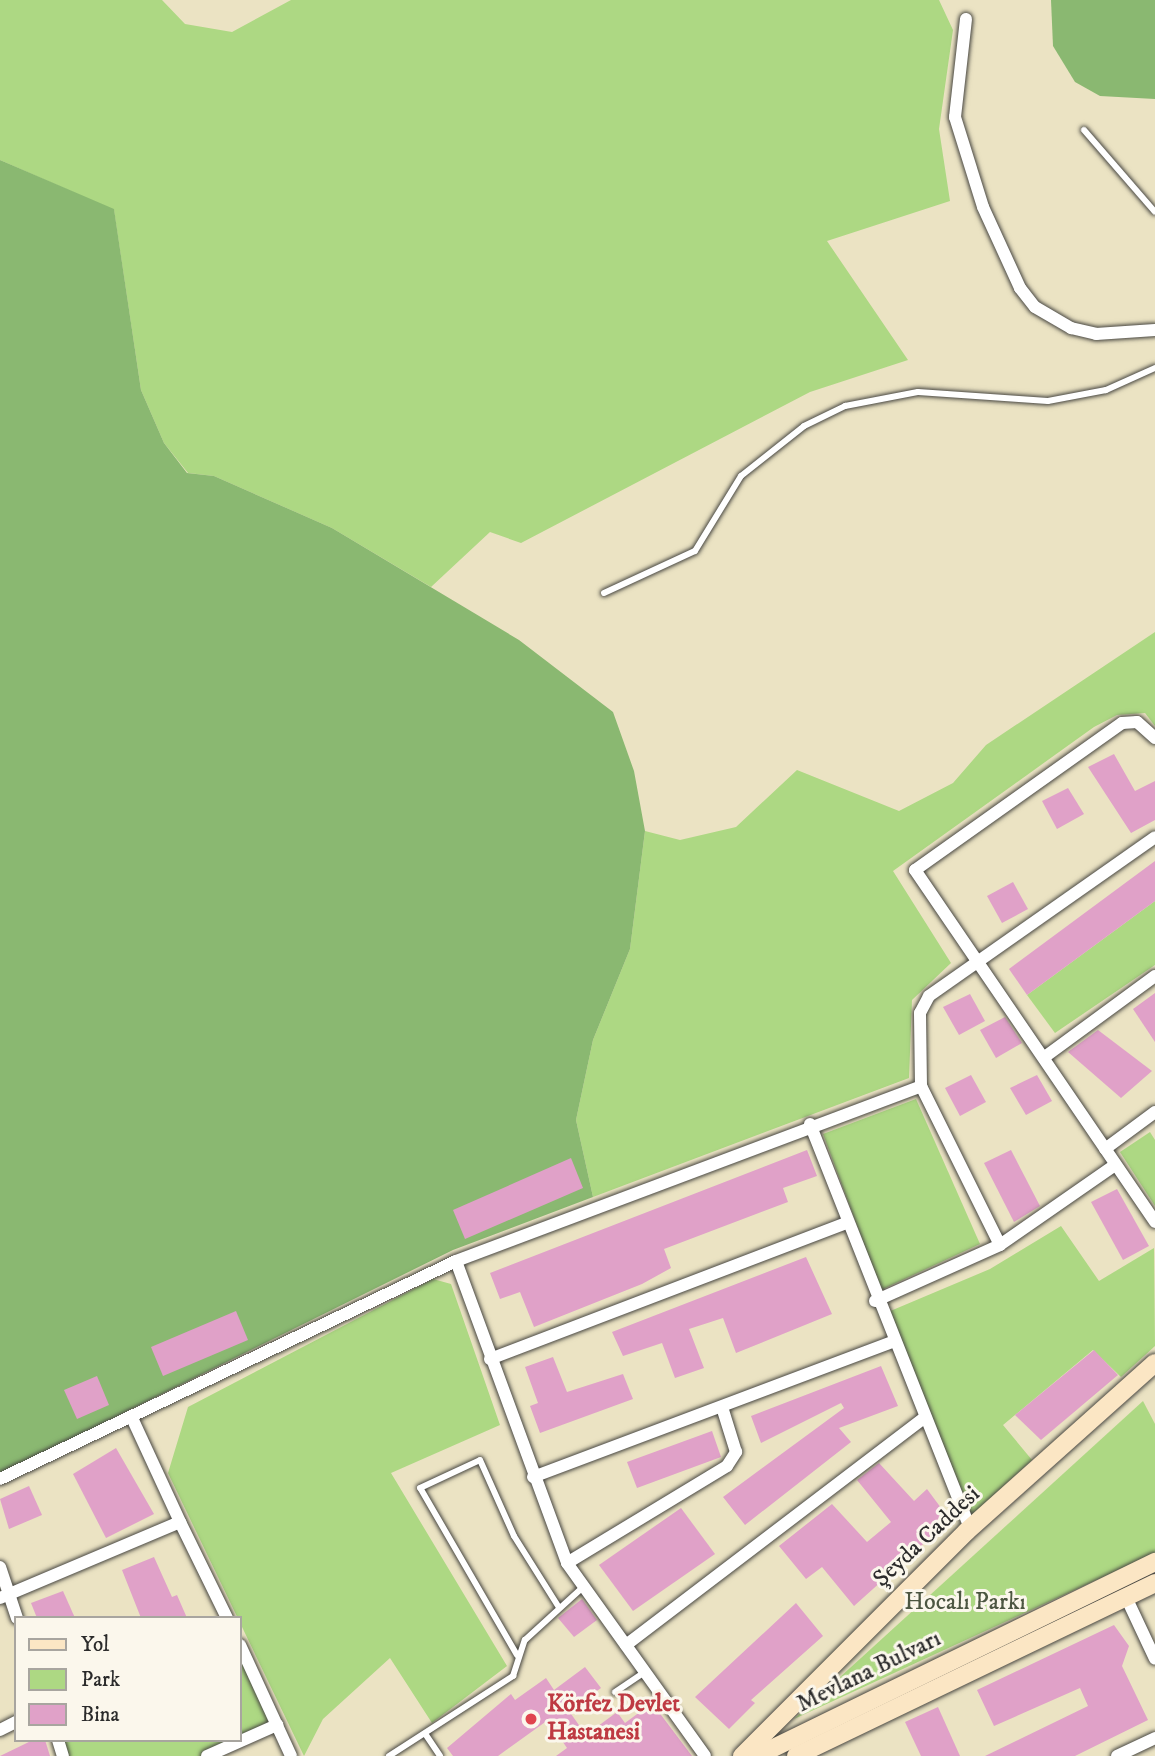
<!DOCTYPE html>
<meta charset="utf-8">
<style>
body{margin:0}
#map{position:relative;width:1155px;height:1756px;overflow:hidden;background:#ebe3c3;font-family:"IM FELL DW Pica",serif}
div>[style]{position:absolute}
.green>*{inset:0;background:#add883}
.forest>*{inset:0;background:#8ab871}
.building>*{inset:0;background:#e0a1c8}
.roads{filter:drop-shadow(0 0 2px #484742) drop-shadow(0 0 2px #484742)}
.lane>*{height:6px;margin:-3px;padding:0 3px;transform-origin:3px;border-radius:3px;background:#fff}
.street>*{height:12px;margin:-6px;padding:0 6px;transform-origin:6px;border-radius:6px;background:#fff}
.secondary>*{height:18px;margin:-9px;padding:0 9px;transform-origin:9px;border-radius:9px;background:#fbe6c4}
.dots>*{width:19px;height:19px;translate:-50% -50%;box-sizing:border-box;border:4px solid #fbf7ec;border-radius:50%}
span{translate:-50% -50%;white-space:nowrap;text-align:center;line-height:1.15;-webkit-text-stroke:6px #fbf7ec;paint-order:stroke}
.street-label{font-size:24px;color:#2b2b2b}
.park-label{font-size:24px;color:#4c5641}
.health-label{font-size:24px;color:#be3a42;font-weight:700}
.left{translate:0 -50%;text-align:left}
.legend{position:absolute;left:14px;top:1616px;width:228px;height:126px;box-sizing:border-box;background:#fbf7ec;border:2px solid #a8a59f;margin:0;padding:9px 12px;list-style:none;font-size:21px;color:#2b2b2b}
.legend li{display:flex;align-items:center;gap:14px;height:35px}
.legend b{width:35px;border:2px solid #a8a59f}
</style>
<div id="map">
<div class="green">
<i style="clip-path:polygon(0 0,162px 0,185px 24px,232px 32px,291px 0,939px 0,953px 30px,939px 129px,950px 201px,827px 241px,908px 360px,810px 392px,521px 543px,490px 532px,431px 587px,332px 528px,214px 476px,188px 473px,164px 443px,141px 390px,114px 210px,0 160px)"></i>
<i style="clip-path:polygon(1155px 632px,1155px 726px,1145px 713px,1117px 715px,1094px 727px,893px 871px,951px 963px,912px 1000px,909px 1078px,593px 1197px,576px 1120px,593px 1040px,630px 949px,645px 831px,680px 840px,736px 827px,797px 770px,899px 811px,953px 783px,986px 745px)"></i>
<i style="clip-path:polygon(1155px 901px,1155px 965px,1055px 1033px,1027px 995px)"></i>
<i style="clip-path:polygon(916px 1099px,980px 1244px,881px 1290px,823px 1134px)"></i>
<i style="clip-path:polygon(1150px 1132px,1155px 1140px,1155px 1206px,1120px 1152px)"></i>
<i style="clip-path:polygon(1061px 1226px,1099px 1281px,1154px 1248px,1155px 1346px,1121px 1377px,1093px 1350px,1003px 1425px,1032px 1460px,972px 1515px,888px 1312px,990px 1269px)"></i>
<i style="clip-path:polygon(433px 1279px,451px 1284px,500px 1425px,391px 1473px,507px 1666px,432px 1723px,390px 1658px,323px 1719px,304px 1756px,168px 1473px,188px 1407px)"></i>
<i style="clip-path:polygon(1143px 1401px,1155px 1424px,1155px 1553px,794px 1719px)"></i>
<i style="clip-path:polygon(240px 1645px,277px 1725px,207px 1756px,63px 1756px,58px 1740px,240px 1740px)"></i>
</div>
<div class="forest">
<i style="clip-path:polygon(1051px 0,1155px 0,1155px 99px,1100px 96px,1075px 82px,1053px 46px)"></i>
<i style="clip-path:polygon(0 160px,114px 209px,141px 390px,164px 443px,187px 473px,214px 476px,332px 528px,519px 640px,613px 712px,634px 771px,645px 831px,630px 949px,593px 1040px,576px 1120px,593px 1197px,453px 1250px,0 1474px)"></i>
</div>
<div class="building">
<i style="clip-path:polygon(1114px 754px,1135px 791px,1155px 781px,1155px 820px,1131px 833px,1088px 767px)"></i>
<i style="clip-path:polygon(1068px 788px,1084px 814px,1057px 829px,1042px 801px)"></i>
<i style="clip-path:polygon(1155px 861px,1155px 901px,1027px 995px,1009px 969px)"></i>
<i style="clip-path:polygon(1013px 882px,1028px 909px,1002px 923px,987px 896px)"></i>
<i style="clip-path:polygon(1155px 993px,1155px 1042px,1133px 1009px)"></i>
<i style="clip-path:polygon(970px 994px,985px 1021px,959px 1035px,943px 1007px)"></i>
<i style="clip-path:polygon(1005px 1017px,1022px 1043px,996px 1058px,980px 1030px)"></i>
<i style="clip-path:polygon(1098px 1030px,1152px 1071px,1121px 1098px,1068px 1052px)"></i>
<i style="clip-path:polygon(971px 1075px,986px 1102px,960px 1116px,945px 1088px)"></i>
<i style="clip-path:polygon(1037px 1075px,1052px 1101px,1026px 1115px,1010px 1088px)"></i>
<i style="clip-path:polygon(807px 1150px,817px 1176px,783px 1188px,788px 1202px,664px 1249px,671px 1268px,642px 1284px,534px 1327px,520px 1292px,500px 1299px,490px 1273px)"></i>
<i style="clip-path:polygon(1011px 1150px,1040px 1206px,1014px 1222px,984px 1163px)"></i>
<i style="clip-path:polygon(571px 1158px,583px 1188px,465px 1239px,453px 1210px)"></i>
<i style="clip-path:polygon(1117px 1189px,1149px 1246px,1123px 1260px,1091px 1202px)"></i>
<i style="clip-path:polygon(806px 1257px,832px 1314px,736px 1353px,723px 1318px,689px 1329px,704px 1368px,675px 1378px,662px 1343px,623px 1356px,612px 1332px)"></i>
<i style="clip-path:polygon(236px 1311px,248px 1340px,163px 1376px,151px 1347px)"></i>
<i style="clip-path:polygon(1094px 1350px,1118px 1375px,1041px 1440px,1015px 1415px)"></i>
<i style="clip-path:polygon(553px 1357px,567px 1392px,623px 1374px,633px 1399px,540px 1433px,530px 1406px,538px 1403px,525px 1367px)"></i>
<i style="clip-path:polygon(881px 1366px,898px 1406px,839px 1428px,851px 1442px,745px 1525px,723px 1497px,844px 1408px,841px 1403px,761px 1443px,751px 1416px)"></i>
<i style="clip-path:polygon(97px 1376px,109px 1405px,77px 1419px,64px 1390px)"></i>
<i style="clip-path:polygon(712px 1431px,721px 1457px,637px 1488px,627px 1462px)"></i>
<i style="clip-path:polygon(116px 1448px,154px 1514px,106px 1538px,73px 1474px)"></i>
<i style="clip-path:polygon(879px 1463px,914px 1501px,927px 1489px,950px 1520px,854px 1606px,822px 1567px,806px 1579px,779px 1546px,832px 1504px,867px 1542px,891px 1522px,857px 1480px)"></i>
<i style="clip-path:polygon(29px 1486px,42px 1515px,9px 1529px,0 1499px)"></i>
<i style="clip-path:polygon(681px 1508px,715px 1554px,633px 1611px,599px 1565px)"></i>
<i style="clip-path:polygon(154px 1557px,172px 1597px,177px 1595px,187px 1618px,141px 1618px,122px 1570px)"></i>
<i style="clip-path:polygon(63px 1591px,75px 1618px,37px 1618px,31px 1603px)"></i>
<i style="clip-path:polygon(582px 1599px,597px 1620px,574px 1637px,558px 1618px)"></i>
<i style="clip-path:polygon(796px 1603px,823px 1636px,751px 1700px,755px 1703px,729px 1729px,695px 1697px)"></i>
<i style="clip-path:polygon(1114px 1625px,1129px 1646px,1122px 1666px,1148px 1720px,1075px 1756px,985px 1756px,1088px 1706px,1080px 1688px,994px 1726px,977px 1690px)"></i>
<i style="clip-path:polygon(585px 1667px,601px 1688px,569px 1711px,586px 1735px,617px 1712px,625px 1723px,652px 1703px,692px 1756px,556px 1756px,567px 1748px,548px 1720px,498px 1756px,453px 1756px,447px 1748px,511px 1694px,515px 1700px,546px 1678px,554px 1690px)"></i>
<i style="clip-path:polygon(938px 1707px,960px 1756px,921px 1756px,905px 1722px)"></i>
<i style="clip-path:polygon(33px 1740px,45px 1740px,50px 1756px,0 1756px)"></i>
</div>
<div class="roads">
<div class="lane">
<i style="left:1084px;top:130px;width:108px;rotate:49.1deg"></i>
<i style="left:604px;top:593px;width:100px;rotate:-24.8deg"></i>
<i style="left:695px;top:551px;width:88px;rotate:-58.5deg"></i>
<i style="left:741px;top:476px;width:80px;rotate:-38.4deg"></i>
<i style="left:804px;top:426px;width:46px;rotate:-26deg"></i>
<i style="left:845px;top:406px;width:74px;rotate:-10.9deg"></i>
<i style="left:918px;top:392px;width:130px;rotate:4deg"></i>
<i style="left:1048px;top:401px;width:59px;rotate:-10.7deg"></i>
<i style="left:1106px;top:390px;width:54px;rotate:-24.2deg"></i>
<i style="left:517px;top:1655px;width:193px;rotate:-120.1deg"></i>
<i style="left:420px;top:1488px;width:66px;rotate:-25deg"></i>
<i style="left:480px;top:1460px;width:83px;rotate:65.9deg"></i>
<i style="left:514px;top:1536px;width:83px;rotate:57.8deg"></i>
<i style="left:615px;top:1692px;width:36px;rotate:-34deg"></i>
<i style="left:426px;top:1735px;width:25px;rotate:56deg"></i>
<i style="left:389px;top:1756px;width:148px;rotate:-32.8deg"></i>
<i style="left:513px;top:1676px;width:38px;rotate:-72deg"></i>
<i style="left:525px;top:1640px;width:79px;rotate:-42.4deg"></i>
</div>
<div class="street">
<i style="left:966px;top:19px;width:99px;rotate:96.4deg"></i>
<i style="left:955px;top:117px;width:94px;rotate:72.7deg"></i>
<i style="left:983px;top:207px;width:89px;rotate:65.4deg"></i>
<i style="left:1020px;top:288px;width:24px;rotate:52deg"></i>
<i style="left:1035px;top:307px;width:42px;rotate:30.3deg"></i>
<i style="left:1071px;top:328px;width:26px;rotate:13deg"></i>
<i style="left:1096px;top:334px;width:59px;rotate:-3.9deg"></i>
<i style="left:1155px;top:738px;width:24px;rotate:-138deg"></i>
<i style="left:1137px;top:722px;width:15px;rotate:176deg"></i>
<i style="left:1122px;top:723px;width:254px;rotate:144.6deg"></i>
<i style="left:915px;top:870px;width:426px;rotate:55.7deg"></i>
<i style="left:1046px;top:1056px;width:135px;rotate:-36.3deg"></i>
<i style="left:810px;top:1124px;width:435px;rotate:68.4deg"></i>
<i style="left:1105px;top:1149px;width:62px;rotate:-36.5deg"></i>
<i style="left:1115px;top:1165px;width:140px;rotate:145.2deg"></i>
<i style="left:1000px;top:1245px;width:178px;rotate:-116.4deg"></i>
<i style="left:921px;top:1086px;width:73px;rotate:-90.8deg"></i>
<i style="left:920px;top:1013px;width:19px;rotate:-62deg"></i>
<i style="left:929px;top:996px;width:276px;rotate:-35.1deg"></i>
<i style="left:456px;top:1261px;width:322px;rotate:69.8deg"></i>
<i style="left:567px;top:1563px;width:237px;rotate:54.4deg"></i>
<i style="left:875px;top:1301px;width:137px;rotate:-24.1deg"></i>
<i style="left:490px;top:1359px;width:381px;rotate:-20.9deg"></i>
<i style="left:132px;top:1418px;width:115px;rotate:65.2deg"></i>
<i style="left:533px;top:1477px;width:384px;rotate:-20.6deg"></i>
<i style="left:0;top:1479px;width:505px;rotate:-25.55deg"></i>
<i style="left:456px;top:1261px;width:497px;rotate:-20.6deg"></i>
<i style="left:567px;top:1563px;width:187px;rotate:-31.2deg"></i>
<i style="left:727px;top:1466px;width:17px;rotate:-57deg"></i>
<i style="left:736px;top:1452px;width:47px;rotate:-107.3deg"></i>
<i style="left:0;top:1567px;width:54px;rotate:71.6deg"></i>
<i style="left:1126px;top:1597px;width:68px;rotate:64.9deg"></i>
<i style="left:0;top:1598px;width:195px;rotate:-22.9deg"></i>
<i style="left:180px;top:1522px;width:107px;rotate:63.9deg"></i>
<i style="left:240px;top:1645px;width:122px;rotate:65.3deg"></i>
<i style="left:626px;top:1645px;width:375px;rotate:-37.3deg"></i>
<i style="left:0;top:1730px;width:18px;rotate:-27deg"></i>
<i style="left:58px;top:1740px;width:17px;rotate:73deg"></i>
<i style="left:207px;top:1756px;width:77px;rotate:-23.9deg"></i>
<i style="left:1117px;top:1756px;width:42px;rotate:-25.3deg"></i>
</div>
<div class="secondary">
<i style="left:742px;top:1756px;width:318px;rotate:-45deg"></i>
<i style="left:967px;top:1531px;width:252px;rotate:-41.8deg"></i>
<i style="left:757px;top:1756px;width:443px;rotate:-26deg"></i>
<i style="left:796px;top:1756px;width:399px;rotate:-25.7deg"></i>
</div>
</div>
<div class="dots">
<i style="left:531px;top:1719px;background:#e0444e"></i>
</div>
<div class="street-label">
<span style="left:927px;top:1537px;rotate:-43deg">Şeyda Caddesi</span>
<span style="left:869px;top:1672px;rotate:-26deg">Mevlana Bulvarı</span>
</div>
<div class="park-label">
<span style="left:965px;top:1603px">Hocalı Parkı</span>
</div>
<div class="health-label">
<span class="left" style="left:547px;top:1719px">Körfez Devlet<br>Hastanesi</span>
</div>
<ul class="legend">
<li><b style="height:9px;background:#fbe6c4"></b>Yol</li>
<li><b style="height:19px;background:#add883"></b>Park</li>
<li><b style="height:19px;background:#e0a1c8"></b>Bina</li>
</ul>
</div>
